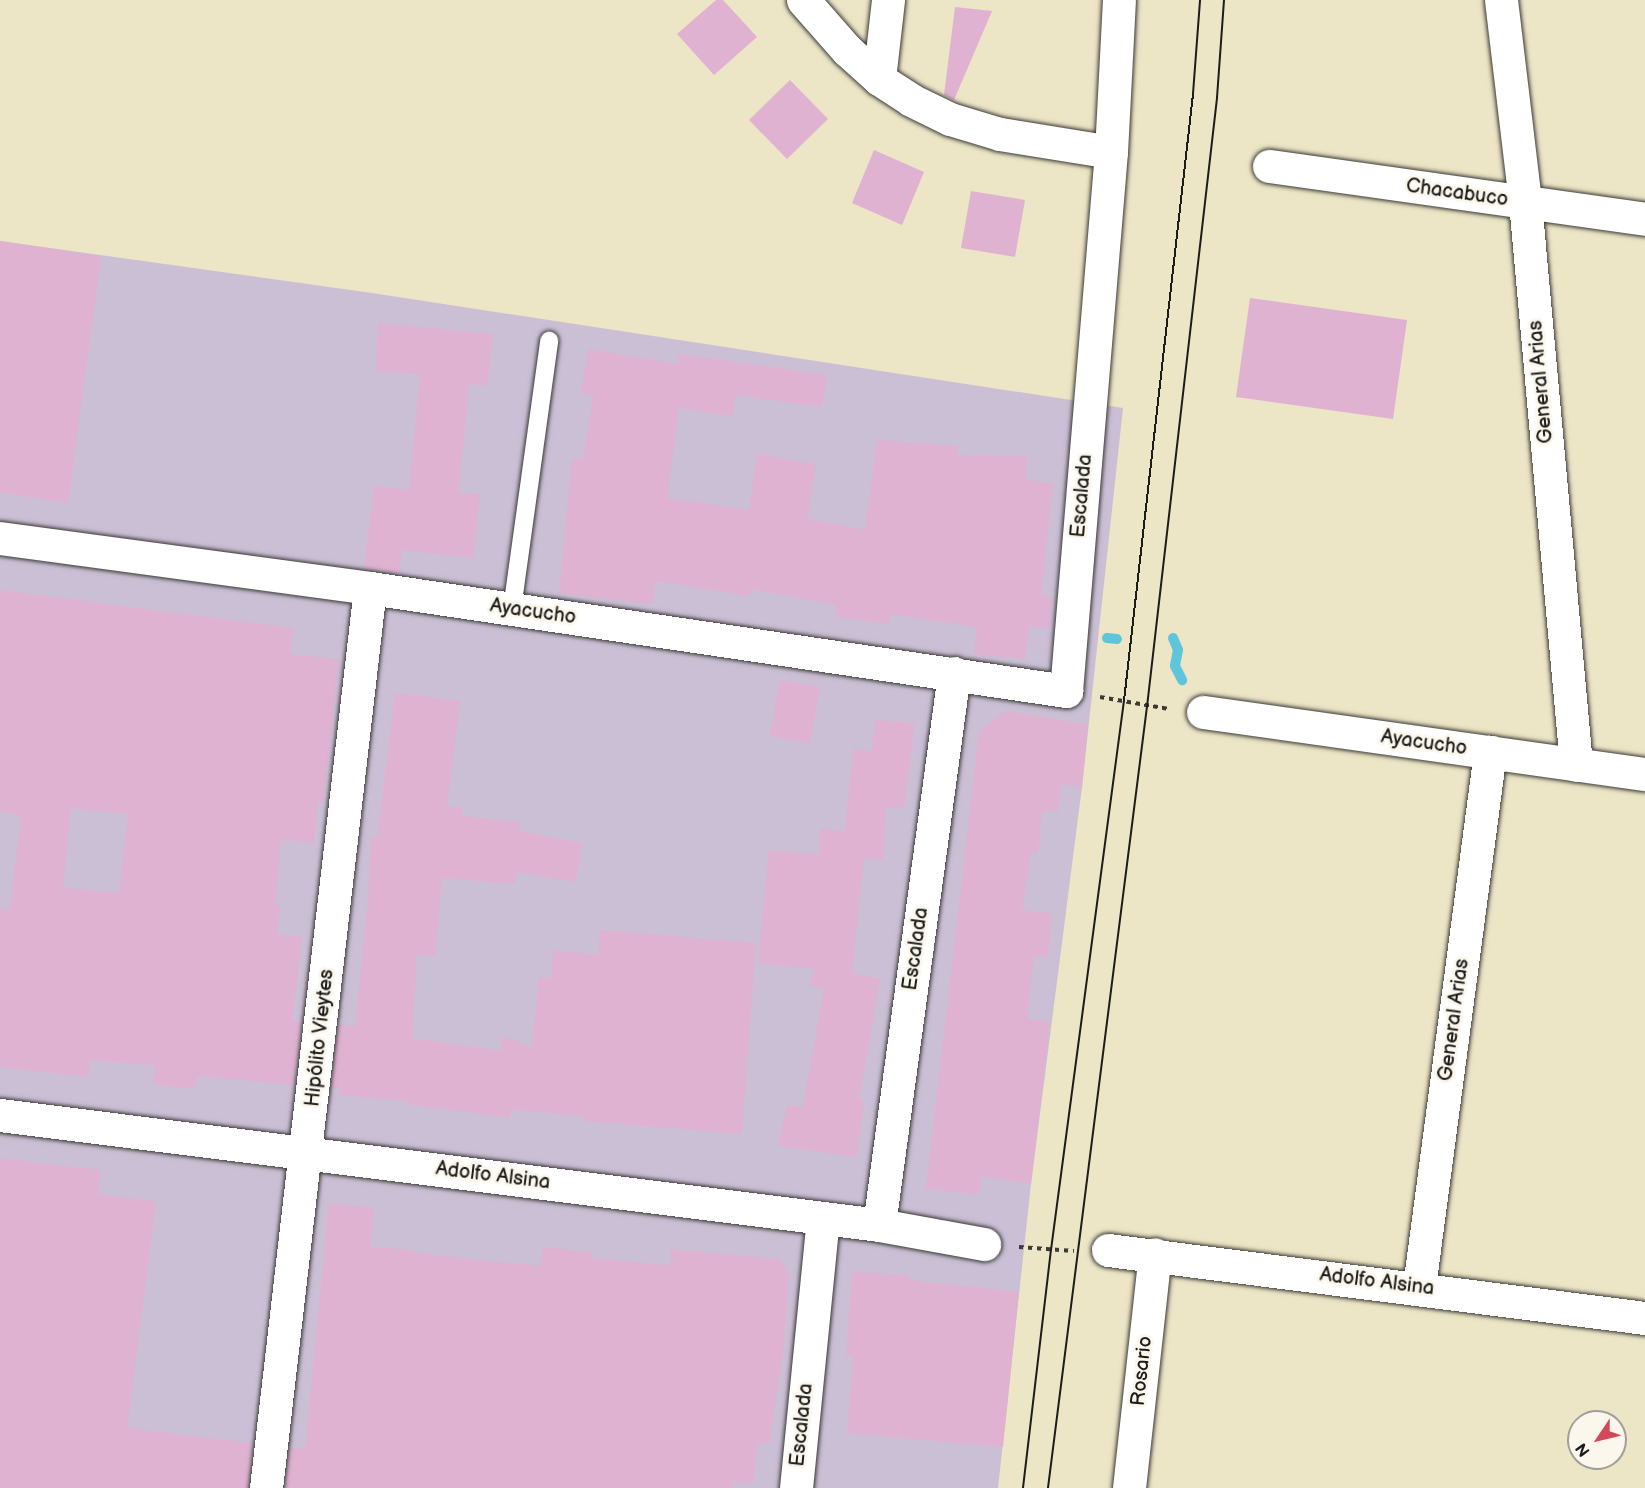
<!DOCTYPE html>
<meta charset="utf-8">
<style>
body{margin:0}
#map{position:relative;width:1645px;height:1488px;overflow:hidden;background:#ece5c6;font-family:"Balsamiq Sans",sans-serif}
div>[style]{position:absolute}
.industrial>*{inset:0;background:#cbbfd5}
.stream>*{height:10px;margin:-5px;padding:0 5px;transform-origin:5px;border-radius:5px;background:#5ec5db}
.building>*{inset:0;background:#dfb2d1}
.path>*{height:4px;margin-top:-2px;transform-origin:0;background:repeating-linear-gradient(90deg,#3b3a36 0 4.5px,transparent 0 9px)}
.roads{filter:drop-shadow(0 0 2px #3b3a36) drop-shadow(0 0 2px #3b3a36)}
.lane>*{height:18px;margin:-9px;padding:0 9px;transform-origin:9px;border-radius:9px;background:#fff}
.street>*{height:33px;margin:-16.5px;padding:0 16.5px;transform-origin:16.5px;border-radius:16.5px;background:#fff}
.tram>*{height:1.5px;margin:-0.75px;padding:0 0.75px;transform-origin:0.75px;border-radius:0.75px;background:#1c1c1c}
span{translate:-50% -50%;white-space:nowrap;text-align:center;line-height:1.15;-webkit-text-stroke:6px #fbf7ec;paint-order:stroke}
.street-label{font-size:20px;color:#1c1c1c}
.north{position:absolute;left:1567px;top:1410px;width:60px;height:60px;box-sizing:border-box;background:#fbf7ec;border:2px solid #a29f99;border-radius:50%;rotate:235deg;font-size:16px;font-weight:700;line-height:24px;text-align:center;color:#1c1c1c}
.north::after{content:'';display:block;margin:auto;width:21px;height:27px;background:#d1495b;clip-path:polygon(50% 0,100% 100%,50% 72%,0 100%)}
</style>
<div id="map">
<div class="industrial">
<i style="clip-path:polygon(0 241px,372px 293px,1123px 408px,1082px 787px,1031px 1184px,998px 1488px,0 1488px)"></i>
</div>
<div class="stream">
<i style="left:1107px;top:638px;width:10px;rotate:6deg"></i>
<i style="left:1173px;top:638px;width:13px;rotate:67deg"></i>
<i style="left:1178px;top:650px;width:16px;rotate:101deg"></i>
<i style="left:1175px;top:666px;width:16px;rotate:63deg"></i>
</div>
<div class="building">
<i style="clip-path:polygon(716px 0,723px 0,757px 37px,714px 75px,677px 34px)"></i>
<i style="clip-path:polygon(955px 7px,992px 11px,954px 100px,944px 95px)"></i>
<i style="clip-path:polygon(790px 80px,828px 119px,787px 159px,749px 120px)"></i>
<i style="clip-path:polygon(874px 150px,924px 172px,902px 225px,852px 203px)"></i>
<i style="clip-path:polygon(971px 191px,1025px 200px,1015px 257px,961px 248px)"></i>
<i style="clip-path:polygon(0 241px,101px 256px,68px 503px,0 492px)"></i>
<i style="clip-path:polygon(1250px 298px,1407px 320px,1393px 419px,1236px 397px)"></i>
<i style="clip-path:polygon(378px 323px,493px 334px,487px 386px,469px 384px,458px 493px,480px 494px,473px 558px,402px 550px,399px 573px,364px 568px,374px 486px,409px 490px,420px 374px,376px 372px)"></i>
<i style="clip-path:polygon(588px 349px,678px 364px,679px 354px,827px 375px,822px 407px,736px 395px,733px 416px,679px 408px,667px 498px,749px 510px,757px 454px,816px 464px,807px 519px,865px 530px,877px 440px,958px 446px,957px 455px,1027px 456px,1026px 480px,1053px 483px,1041px 595px,1052px 597px,1049px 628px,1029px 626px,1025px 659px,974px 654px,977px 627px,890px 614px,889px 624px,835px 617px,836px 605px,751px 589px,750px 596px,655px 581px,653px 604px,559px 593px,572px 458px,583px 459px,593px 395px,581px 393px)"></i>
<i style="clip-path:polygon(evenodd,0 590px,293px 628px,290px 654px,339px 659px,323px 803px,318px 802px,314px 843px,281px 840px,275px 905px,280px 906px,277px 934px,302px 937px,292px 1021px,301px 1022px,294px 1085px,197px 1076px,195px 1089px,153px 1084px,155px 1065px,90px 1060px,88px 1077px,0 1067px,0 909px,10px 909px,21px 815px,0 811px,0 590px,71px 808px,128px 814px,119px 893px,63px 888px,71px 808px)"></i>
<i style="clip-path:polygon(780px 680px,820px 687px,810px 743px,770px 736px)"></i>
<i style="clip-path:polygon(395px 693px,460px 701px,447px 806px,462px 807px,462px 816px,520px 822px,519px 831px,582px 843px,575px 882px,516px 872px,515px 884px,442px 878px,435px 956px,417px 955px,412px 1038px,501px 1051px,503px 1036px,532px 1047px,539px 977px,551px 979px,553px 950px,598px 955px,600px 930px,756px 943px,742px 1134px,584px 1121px,585px 1117px,511px 1109px,510px 1118px,407px 1104px,407px 1101px,339px 1095px,340px 1089px,331px 1088px,338px 1025px,355px 1026px,368px 900px,371px 838px,377px 838px)"></i>
<i style="clip-path:polygon(1006px 711px,1088px 725px,1082px 787px,1061px 784px,1058px 812px,1042px 811px,1038px 853px,1031px 852px,1022px 910px,1052px 913px,1048px 957px,1034px 956px,1027px 1019px,1050px 1022px,1031px 1184px,981px 1176px,979px 1195px,926px 1188px,979px 731px)"></i>
<i style="clip-path:polygon(875px 720px,915px 723px,904px 808px,886px 807px,883px 860px,864px 858px,852px 973px,880px 979px,859px 1099px,864px 1100px,857px 1157px,778px 1146px,787px 1105px,803px 1107px,824px 989px,810px 986px,814px 969px,758px 963px,769px 850px,819px 854px,820px 829px,845px 831px,853px 749px,872px 751px)"></i>
<i style="clip-path:polygon(0 1158px,100px 1170px,98px 1194px,156px 1202px,127px 1428px,252px 1443px,248px 1488px,0 1488px)"></i>
<i style="clip-path:polygon(329px 1203px,374px 1208px,370px 1247px,415px 1250px,415px 1253px,540px 1266px,543px 1247px,591px 1252px,591px 1258px,670px 1265px,671px 1249px,778px 1259px,789px 1273px,783px 1353px,769px 1444px,757px 1443px,753px 1484px,733px 1482px,732px 1488px,285px 1488px,290px 1448px,305px 1449px)"></i>
<i style="clip-path:polygon(852px 1272px,909px 1275px,909px 1280px,1019px 1292px,1003px 1447px,847px 1433px,853px 1356px,846px 1356px)"></i>
</div>
<div class="path">
<i style="left:1100px;top:697px;width:70px;rotate:9.9deg"></i>
<i style="left:1019px;top:1247px;width:55px;rotate:4.2deg"></i>
</div>
<div class="roads">
<div class="lane">
<i style="left:512px;top:609px;width:271px;rotate:-82.1deg"></i>
</div>
<div class="street">
<i style="left:803px;top:0;width:67px;rotate:48.7deg"></i>
<i style="left:847px;top:50px;width:43px;rotate:42.2deg"></i>
<i style="left:879px;top:79px;width:38px;rotate:33deg"></i>
<i style="left:911px;top:100px;width:43px;rotate:26deg"></i>
<i style="left:950px;top:119px;width:52px;rotate:16.7deg"></i>
<i style="left:1000px;top:134px;width:112px;rotate:9.2deg"></i>
<i style="left:1501px;top:0;width:203px;rotate:83.2deg"></i>
<i style="left:1525px;top:202px;width:565px;rotate:84.82deg"></i>
<i style="left:879px;top:79px;width:80px;rotate:-83.5deg"></i>
<i style="left:1269px;top:166px;width:380px;rotate:8deg"></i>
<i style="left:0;top:538px;width:373px;rotate:7.7deg"></i>
<i style="left:370px;top:588px;width:704px;rotate:8.42deg"></i>
<i style="left:1066px;top:691px;width:541px;rotate:-85.23deg"></i>
<i style="left:1111px;top:152px;width:152px;rotate:-87deg"></i>
<i style="left:1203px;top:712px;width:446px;rotate:8deg"></i>
<i style="left:0;top:1115px;width:886px;rotate:7.13deg"></i>
<i style="left:879px;top:1225px;width:107px;rotate:10.3deg"></i>
<i style="left:879px;top:1225px;width:557px;rotate:-82.26deg"></i>
<i style="left:1108px;top:1250px;width:541px;rotate:7.22deg"></i>
<i style="left:1419px;top:1287px;width:540px;rotate:-82.44deg"></i>
<i style="left:266px;top:1488px;width:906px;rotate:-83.41deg"></i>
<i style="left:796px;top:1488px;width:270px;rotate:-84.3deg"></i>
<i style="left:1129px;top:1488px;width:235px;rotate:-83.7deg"></i>
</div>
</div>
<div class="tram">
<i style="left:1023px;top:1488px;width:240px;rotate:-83.3deg"></i>
<i style="left:1051px;top:1250px;width:554px;rotate:-82.43deg"></i>
<i style="left:1124px;top:701px;width:611px;rotate:-83.51deg"></i>
<i style="left:1193px;top:94px;width:94px;rotate:-85.7deg"></i>
<i style="left:1048px;top:1488px;width:787px;rotate:-82.78deg"></i>
<i style="left:1147px;top:707px;width:613px;rotate:-83.44deg"></i>
<i style="left:1217px;top:98px;width:98px;rotate:-85.9deg"></i>
</div>
<div class="street-label">
<span style="left:1457px;top:193px;rotate:8deg">Chacabuco</span>
<span style="left:1541px;top:382px;rotate:-95deg">General Arias</span>
<span style="left:1082px;top:496px;rotate:-85deg">Escalada</span>
<span style="left:533px;top:612px;rotate:8deg">Ayacucho</span>
<span style="left:1424px;top:743px;rotate:8deg">Ayacucho</span>
<span style="left:916px;top:949px;rotate:-82deg">Escalada</span>
<span style="left:1454px;top:1020px;rotate:-82deg">General Arias</span>
<span style="left:320px;top:1038px;rotate:-84deg">Hipólito Vieytes</span>
<span style="left:493px;top:1176px;rotate:7deg">Adolfo Alsina</span>
<span style="left:1377px;top:1282px;rotate:7deg">Adolfo Alsina</span>
<span style="left:1142px;top:1371px;rotate:-84deg">Rosario</span>
<span style="left:802px;top:1425px;rotate:-84deg">Escalada</span>
</div>
<div class="north">N</div>
</div>
